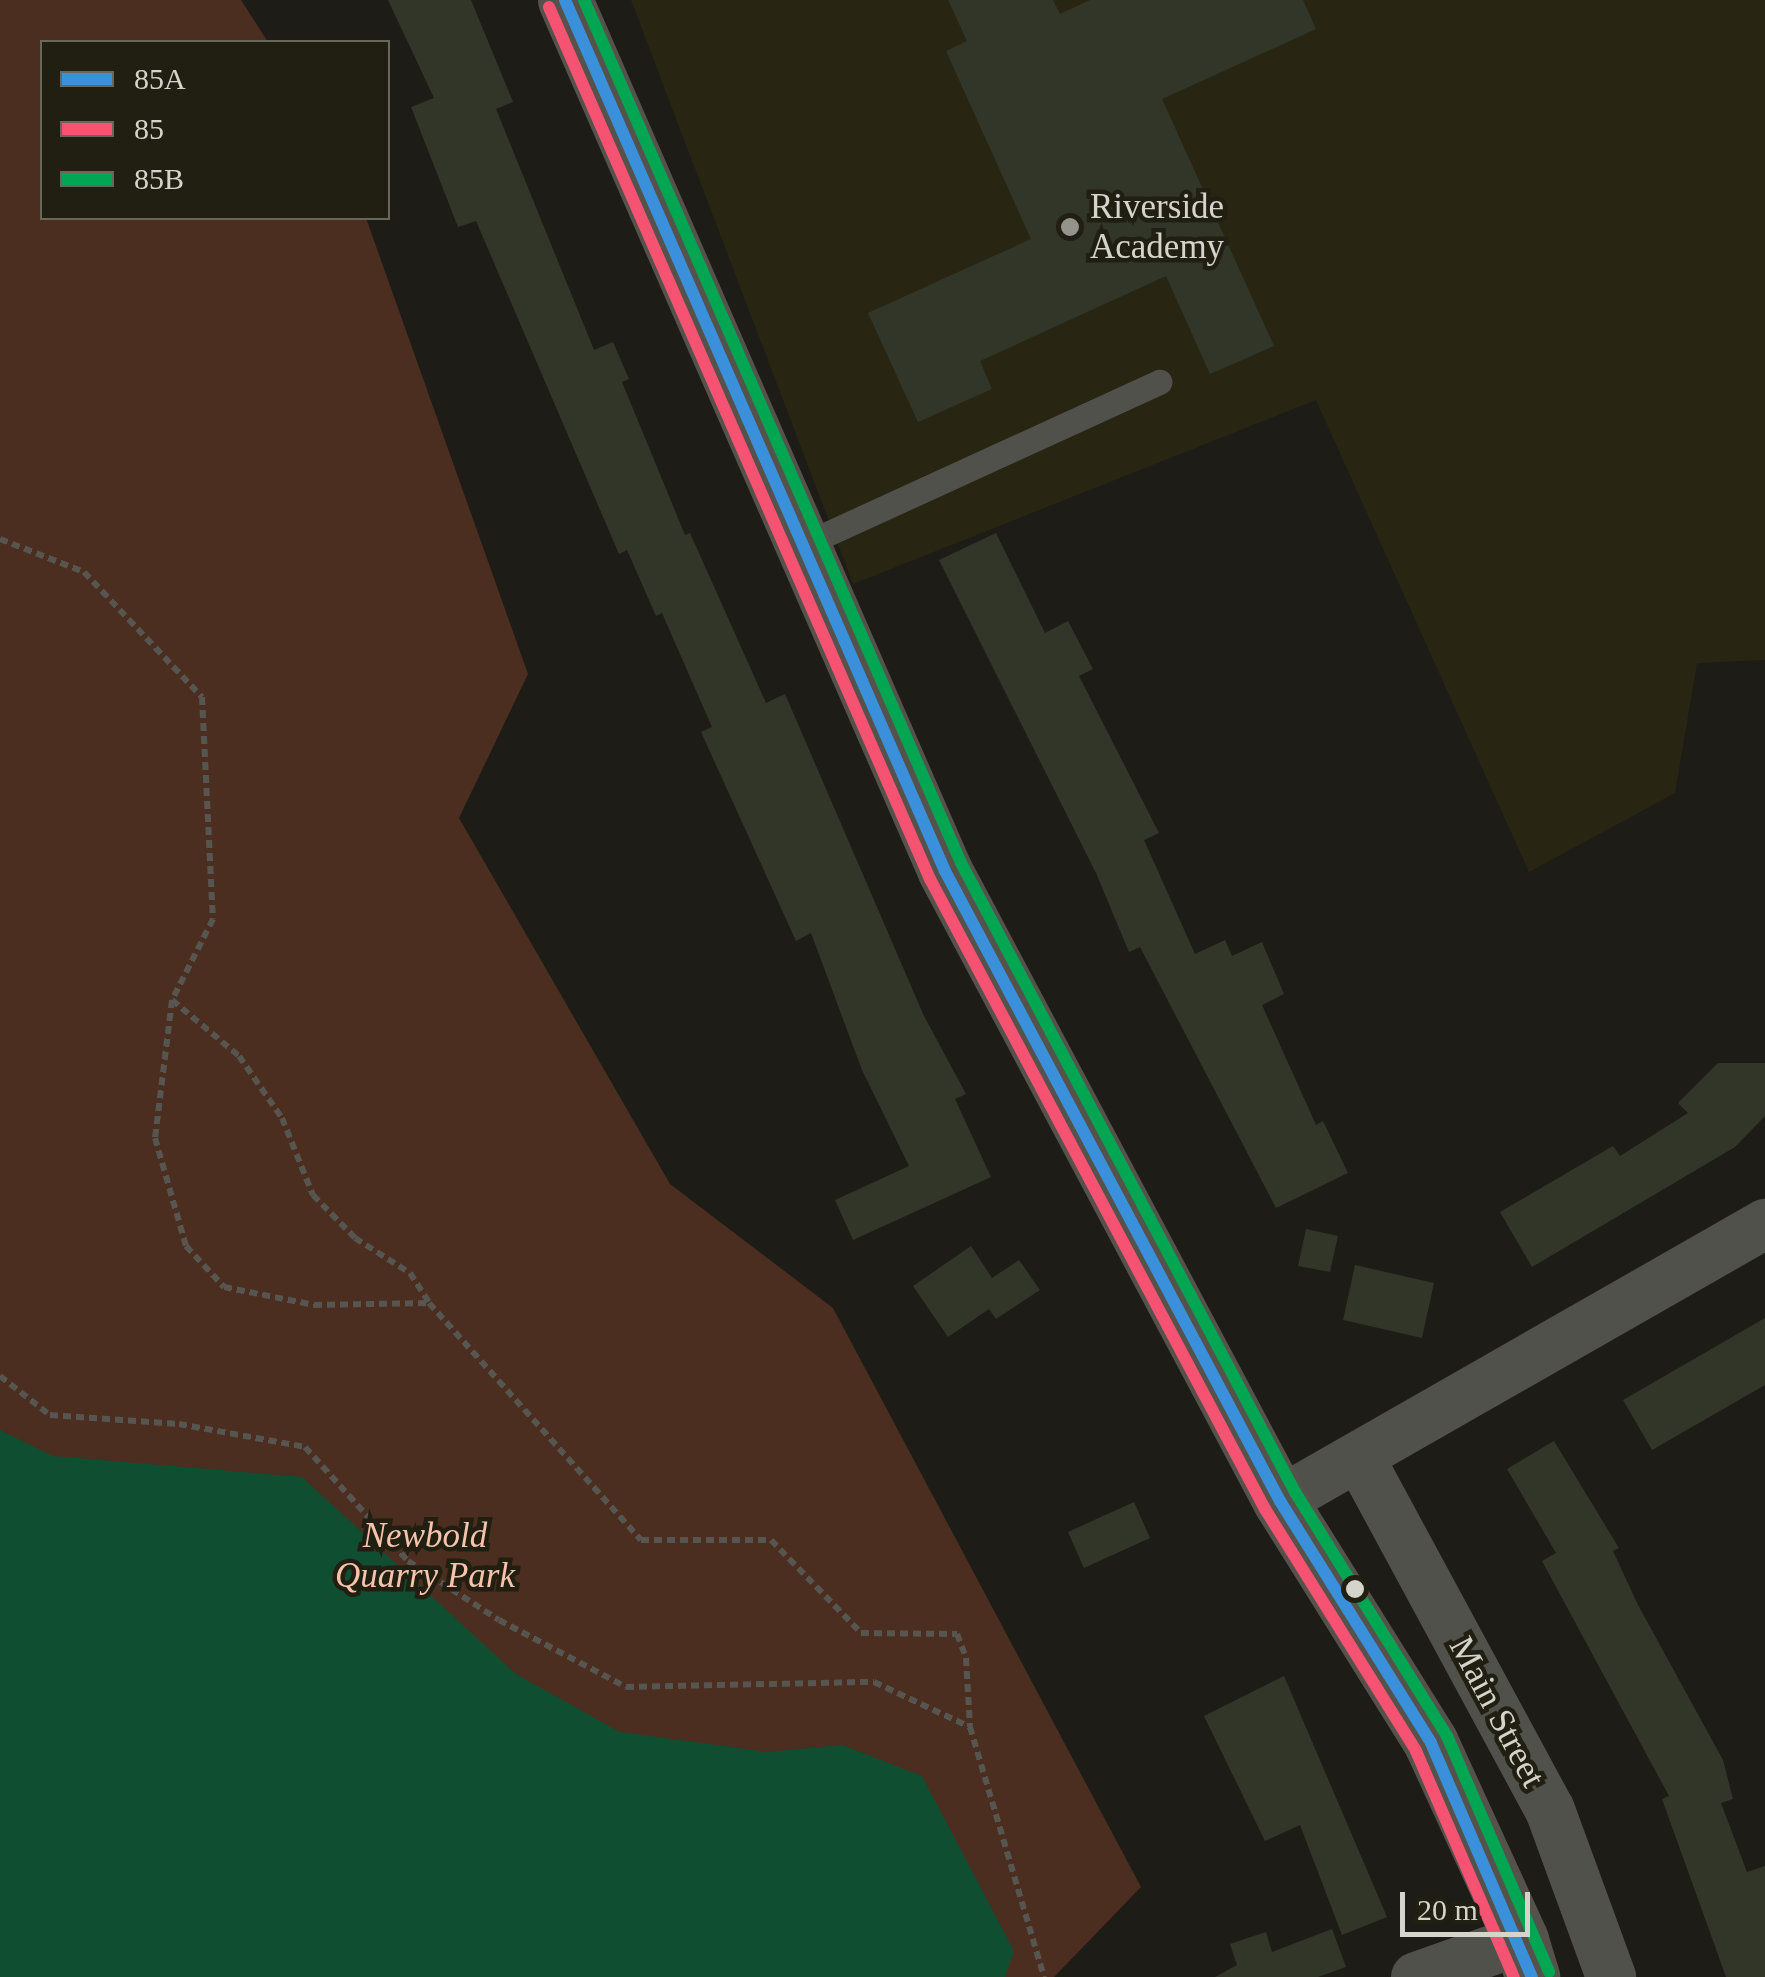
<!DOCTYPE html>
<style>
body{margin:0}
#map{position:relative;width:1765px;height:1977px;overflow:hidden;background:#1e1c16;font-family:"Times New Roman",serif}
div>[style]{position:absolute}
.built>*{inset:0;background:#282613}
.green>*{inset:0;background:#4b2e1f}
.water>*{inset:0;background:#104e31}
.building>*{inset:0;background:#323629}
.path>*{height:6px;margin-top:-3px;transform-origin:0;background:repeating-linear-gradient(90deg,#565550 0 8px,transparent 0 13px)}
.lane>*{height:25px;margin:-12.5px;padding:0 12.5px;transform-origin:12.5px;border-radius:12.5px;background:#51514c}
.street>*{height:50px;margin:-25px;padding:0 25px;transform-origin:25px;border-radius:25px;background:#51514c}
.secondary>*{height:55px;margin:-27.5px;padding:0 27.5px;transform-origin:27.5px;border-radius:27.5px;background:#54524b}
.bus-1>*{height:12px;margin:-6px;padding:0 6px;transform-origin:6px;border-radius:6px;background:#3a90db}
.bus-2>*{height:12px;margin:-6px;padding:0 6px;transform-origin:6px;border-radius:6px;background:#f65372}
.bus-3>*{height:12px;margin:-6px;padding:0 6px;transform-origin:6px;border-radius:6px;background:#00a651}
.dots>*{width:28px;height:28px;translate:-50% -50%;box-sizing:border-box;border:5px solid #211f12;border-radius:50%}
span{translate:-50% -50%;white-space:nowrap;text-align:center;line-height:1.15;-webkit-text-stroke:9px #211f12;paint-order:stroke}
.poi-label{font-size:35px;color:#d5d4cb}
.left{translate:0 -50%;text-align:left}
.park-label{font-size:35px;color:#f7c3aa;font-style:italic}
.street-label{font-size:35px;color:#d5d4cb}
.legend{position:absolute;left:40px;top:40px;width:350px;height:180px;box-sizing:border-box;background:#211f12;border:2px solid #69675c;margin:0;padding:12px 18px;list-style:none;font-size:30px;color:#d5d4cb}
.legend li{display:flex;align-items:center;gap:20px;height:50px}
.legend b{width:50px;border:2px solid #69675c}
.scale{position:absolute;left:1400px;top:1892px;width:130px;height:45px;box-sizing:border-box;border:5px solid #d5d4cb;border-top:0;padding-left:12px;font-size:30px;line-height:35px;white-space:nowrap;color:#d5d4cb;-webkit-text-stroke:8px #211f12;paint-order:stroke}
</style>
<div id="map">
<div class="built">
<i style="clip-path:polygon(631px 0,1765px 0,1765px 660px,1697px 663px,1675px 793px,1529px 872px,1316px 400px,853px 584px)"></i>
</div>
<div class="green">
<i style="clip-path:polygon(0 0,241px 0,268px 42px,42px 42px,42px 218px,366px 218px,528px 674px,459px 818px,670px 1184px,833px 1308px,1141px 1887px,1054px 1977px,0 1977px)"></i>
</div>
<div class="water">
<i style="clip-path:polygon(0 1430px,53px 1456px,302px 1477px,516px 1674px,620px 1732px,767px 1752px,842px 1745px,922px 1776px,1014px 1951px,1005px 1977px,0 1977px)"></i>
</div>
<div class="building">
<i style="clip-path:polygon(388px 0,471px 0,513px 102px,496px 109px,594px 350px,613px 342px,629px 379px,622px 382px,685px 535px,690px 533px,766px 703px,785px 694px,924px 1016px,966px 1094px,955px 1099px,991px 1177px,853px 1240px,835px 1200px,909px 1166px,862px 1070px,811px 933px,796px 941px,701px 732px,712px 727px,662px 613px,656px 616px,627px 550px,619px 554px,476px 221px,458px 227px,411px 107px,434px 98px)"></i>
<i style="clip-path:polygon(948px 0,1053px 0,1060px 14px,1090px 0,1303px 0,1316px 29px,1162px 99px,1274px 346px,1210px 374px,1166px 276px,980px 361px,992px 389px,918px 422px,868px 313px,1031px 239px,946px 51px,967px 41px)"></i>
<i style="clip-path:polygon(996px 533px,1045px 633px,1068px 621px,1093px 669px,1079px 676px,1159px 833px,1144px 840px,1195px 954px,1225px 940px,1232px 956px,1262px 942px,1284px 994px,1262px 1005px,1316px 1125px,1323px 1121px,1348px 1173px,1276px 1208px,1140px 947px,1129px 952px,1096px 873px,939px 560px)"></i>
<i style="clip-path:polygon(1718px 1063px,1765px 1063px,1765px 1116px,1735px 1147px,1532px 1267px,1500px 1212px,1613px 1146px,1620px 1156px,1688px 1113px,1678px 1103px)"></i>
<i style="clip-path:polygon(1306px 1229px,1338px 1236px,1330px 1272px,1298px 1266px)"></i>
<i style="clip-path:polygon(971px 1246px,992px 1278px,1019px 1260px,1040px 1290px,996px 1319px,989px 1309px,948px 1337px,913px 1286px)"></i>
<i style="clip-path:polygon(1355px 1265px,1434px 1283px,1422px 1338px,1343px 1320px)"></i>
<i style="clip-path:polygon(1765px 1318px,1765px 1385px,1652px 1450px,1623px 1400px)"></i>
<i style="clip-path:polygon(1554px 1441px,1619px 1548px,1613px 1551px,1638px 1605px,1723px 1760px,1733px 1799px,1721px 1803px,1747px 1872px,1765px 1866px,1765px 1977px,1726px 1977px,1662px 1799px,1669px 1796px,1542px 1561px,1556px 1553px,1507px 1469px)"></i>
<i style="clip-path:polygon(1134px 1502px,1150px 1538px,1084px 1568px,1068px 1532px)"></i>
<i style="clip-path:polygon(1284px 1676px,1387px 1917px,1342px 1935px,1300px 1825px,1265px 1841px,1204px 1716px)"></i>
<i style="clip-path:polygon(1332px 1929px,1346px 1967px,1318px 1977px,1215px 1977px,1237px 1965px,1230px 1944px,1266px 1932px,1272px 1952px)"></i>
</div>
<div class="path">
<i style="left:0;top:539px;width:90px;rotate:21.4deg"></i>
<i style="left:84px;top:572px;width:172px;rotate:46.7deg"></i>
<i style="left:202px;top:697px;width:222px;rotate:87.2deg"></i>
<i style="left:213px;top:919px;width:91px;rotate:116.8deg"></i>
<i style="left:172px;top:1000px;width:139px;rotate:97deg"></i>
<i style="left:155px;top:1138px;width:112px;rotate:74deg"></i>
<i style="left:186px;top:1246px;width:56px;rotate:47.2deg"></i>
<i style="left:224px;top:1287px;width:92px;rotate:11.3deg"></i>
<i style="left:314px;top:1305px;width:115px;rotate:-1deg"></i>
<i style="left:429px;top:1303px;width:318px;rotate:48.2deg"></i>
<i style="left:641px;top:1540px;width:130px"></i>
<i style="left:771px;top:1540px;width:129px;rotate:45.9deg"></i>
<i style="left:861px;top:1633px;width:96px;rotate:0.6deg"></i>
<i style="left:957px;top:1634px;width:26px;rotate:69deg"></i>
<i style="left:966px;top:1658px;width:69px;rotate:86.7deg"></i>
<i style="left:970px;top:1727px;width:261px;rotate:73.5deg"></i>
<i style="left:172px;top:1000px;width:87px;rotate:39.9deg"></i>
<i style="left:239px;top:1056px;width:75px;rotate:55.3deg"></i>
<i style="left:282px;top:1118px;width:83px;rotate:68.1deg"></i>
<i style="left:313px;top:1195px;width:60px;rotate:45.7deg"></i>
<i style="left:355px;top:1238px;width:65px;rotate:32.5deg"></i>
<i style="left:410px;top:1273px;width:35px;rotate:57deg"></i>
<i style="left:0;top:1376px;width:63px;rotate:38deg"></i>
<i style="left:50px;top:1415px;width:129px;rotate:4deg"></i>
<i style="left:179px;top:1424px;width:128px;rotate:10.3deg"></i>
<i style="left:305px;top:1447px;width:154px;rotate:47.9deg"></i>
<i style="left:408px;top:1561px;width:108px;rotate:33deg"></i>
<i style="left:499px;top:1620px;width:144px;rotate:27.8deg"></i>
<i style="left:626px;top:1687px;width:248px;rotate:-1.2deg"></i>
<i style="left:874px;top:1682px;width:106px;rotate:25.1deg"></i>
</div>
<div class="lane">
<i style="left:803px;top:545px;width:392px;rotate:-24.6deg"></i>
</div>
<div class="street">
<i style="left:1359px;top:1457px;width:401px;rotate:61.6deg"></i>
<i style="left:1550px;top:1810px;width:178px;rotate:69.9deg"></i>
<i style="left:1280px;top:1501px;width:559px;rotate:-29.73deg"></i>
<i style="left:1416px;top:1977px;width:111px;rotate:-19.4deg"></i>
</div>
<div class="secondary">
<i style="left:565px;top:0;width:950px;rotate:66.43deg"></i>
<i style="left:945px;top:871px;width:714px;rotate:62deg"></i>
<i style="left:1280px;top:1501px;width:285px;rotate:58deg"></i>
<i style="left:1431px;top:1743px;width:217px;rotate:65.4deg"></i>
<i style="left:1521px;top:1940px;width:39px;rotate:73deg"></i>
</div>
<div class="bus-1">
<i style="left:565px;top:0;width:950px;rotate:66.43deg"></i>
<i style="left:945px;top:871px;width:714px;rotate:62deg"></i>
<i style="left:1280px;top:1501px;width:285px;rotate:58deg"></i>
<i style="left:1431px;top:1743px;width:255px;rotate:66.7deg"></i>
</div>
<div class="bus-2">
<i style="left:549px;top:7px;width:952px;rotate:66.4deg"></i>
<i style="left:930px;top:879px;width:714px;rotate:62deg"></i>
<i style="left:1265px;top:1509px;width:285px;rotate:58deg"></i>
<i style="left:1416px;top:1751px;width:246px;rotate:66.6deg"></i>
</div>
<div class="bus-3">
<i style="left:584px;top:0;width:942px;rotate:66.4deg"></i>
<i style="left:961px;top:863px;width:712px;rotate:62.03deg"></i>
<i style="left:1295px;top:1492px;width:287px;rotate:58.1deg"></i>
<i style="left:1447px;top:1736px;width:257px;rotate:66.6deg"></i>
</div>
<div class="dots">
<i style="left:1070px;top:227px;background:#95948c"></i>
<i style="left:1355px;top:1589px;background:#d5d4cb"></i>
</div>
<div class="poi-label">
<span class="left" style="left:1090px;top:227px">Riverside<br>Academy</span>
</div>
<div class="park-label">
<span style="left:425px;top:1556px">Newbold<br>Quarry Park</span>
</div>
<div class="street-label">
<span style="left:1497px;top:1712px;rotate:62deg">Main Street</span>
</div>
<ul class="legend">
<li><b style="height:12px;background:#3a90db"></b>85A</li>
<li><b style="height:12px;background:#f65372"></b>85</li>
<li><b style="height:12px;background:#00a651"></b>85B</li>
</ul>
<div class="scale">20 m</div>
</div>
